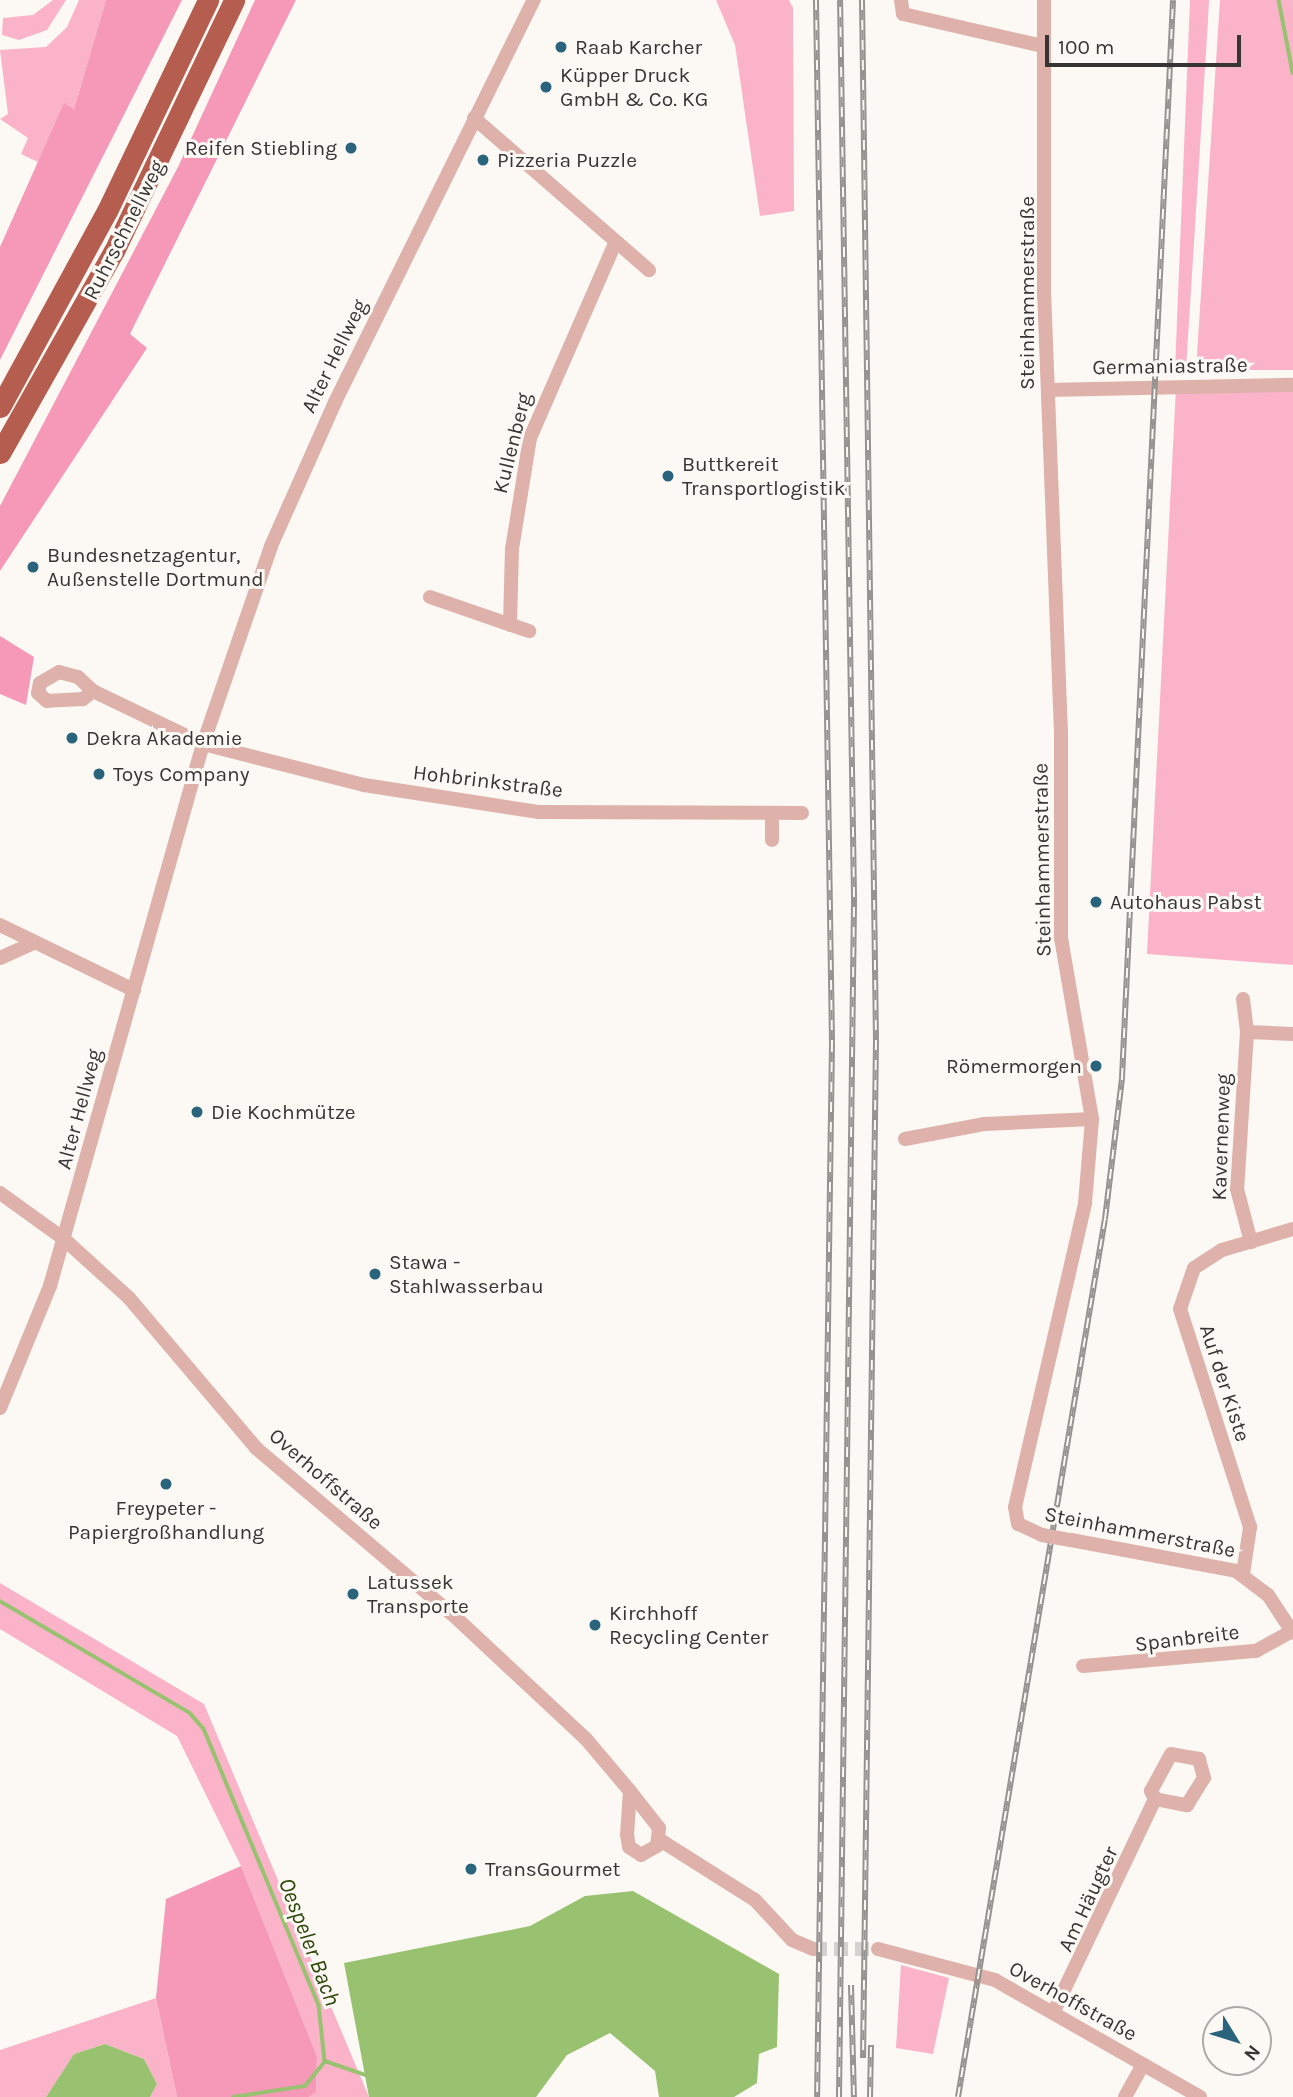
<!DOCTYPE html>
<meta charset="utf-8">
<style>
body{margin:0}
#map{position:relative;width:1293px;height:2097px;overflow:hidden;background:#fcf9f5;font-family:Karla,sans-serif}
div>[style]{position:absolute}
.green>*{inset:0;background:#fbb3ca}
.forest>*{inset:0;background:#f699b9}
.water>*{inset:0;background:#99c270}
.stream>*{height:3.5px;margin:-1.75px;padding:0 1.75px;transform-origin:1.75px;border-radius:1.75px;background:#99c270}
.minor-tunnel>*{height:14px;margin-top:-7px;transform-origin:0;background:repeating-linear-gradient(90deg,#d4d2ce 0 14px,transparent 0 21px)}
.minor>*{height:14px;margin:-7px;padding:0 7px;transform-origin:7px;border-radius:7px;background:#deb2aa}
.highway>*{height:21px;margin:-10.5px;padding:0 10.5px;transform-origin:10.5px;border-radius:10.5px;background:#b55d4e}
.rail>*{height:6px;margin-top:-3px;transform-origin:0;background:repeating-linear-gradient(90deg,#fcf9f5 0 10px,#959390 0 20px);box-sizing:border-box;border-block:2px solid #959390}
.minor-bridge>*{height:14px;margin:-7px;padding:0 7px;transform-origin:7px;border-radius:7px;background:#deb2aa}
.dots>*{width:19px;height:19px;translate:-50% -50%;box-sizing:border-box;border:4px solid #fcf9f5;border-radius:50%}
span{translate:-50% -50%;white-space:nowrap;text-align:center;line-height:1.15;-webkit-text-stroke:6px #fcf9f5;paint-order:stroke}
.poi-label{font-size:21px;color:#363534}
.left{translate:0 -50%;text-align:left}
.right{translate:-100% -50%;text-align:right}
.street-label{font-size:21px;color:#363534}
.water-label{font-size:23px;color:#2c4509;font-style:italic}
.north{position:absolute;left:1202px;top:2006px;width:70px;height:70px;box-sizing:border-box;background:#fcf9f5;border:2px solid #adaba8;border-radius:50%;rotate:128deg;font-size:19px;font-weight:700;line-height:28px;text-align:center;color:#363534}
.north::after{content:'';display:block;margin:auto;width:24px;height:32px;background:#29637c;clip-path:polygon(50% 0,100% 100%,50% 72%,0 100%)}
.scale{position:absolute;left:1045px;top:35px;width:196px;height:32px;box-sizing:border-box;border:4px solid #363534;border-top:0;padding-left:9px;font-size:21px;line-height:24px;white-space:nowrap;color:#363534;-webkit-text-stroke:5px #fcf9f5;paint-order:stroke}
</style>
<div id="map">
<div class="green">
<i style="clip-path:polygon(53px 0,66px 0,47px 30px,19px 40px,2px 35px,3px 18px,33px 15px)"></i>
<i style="clip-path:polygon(79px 0,106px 0,74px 109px,64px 104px,38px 162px,21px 154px,28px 138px,0 119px,8px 114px,0 50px,46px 47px,67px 27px)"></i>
<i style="clip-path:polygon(716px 0,789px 0,793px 8px,794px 211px,760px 216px,735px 45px)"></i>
<i style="clip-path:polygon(1190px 0,1209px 0,1208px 20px,1186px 369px,1175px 370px)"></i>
<i style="clip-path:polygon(1220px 0,1293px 0,1293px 370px,1196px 370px)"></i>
<i style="clip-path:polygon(1293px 385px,1293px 965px,1147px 954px,1176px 387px)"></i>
<i style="clip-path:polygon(0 1583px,204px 1704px,369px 2097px,309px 2097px,316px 2092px,317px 2056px,241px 1866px,177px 1736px,0 1629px)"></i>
<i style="clip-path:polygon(901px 1965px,949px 1978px,933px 2054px,896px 2048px)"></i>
<i style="clip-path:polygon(156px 1998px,177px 2097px,150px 2097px,157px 2084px,144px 2059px,105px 2044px,74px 2054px,46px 2097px,0 2097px,0 2050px)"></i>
</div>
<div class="forest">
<i style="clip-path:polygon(106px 0,182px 0,0 360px,0 247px,64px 103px,74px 109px)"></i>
<i style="clip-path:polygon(255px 0,296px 0,130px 334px,147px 348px,0 571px,0 506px,178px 167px)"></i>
<i style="clip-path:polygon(0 636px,34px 657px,26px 705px,0 694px)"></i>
<i style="clip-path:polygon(241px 1866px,317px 2056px,316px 2092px,309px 2097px,177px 2097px,156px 1998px,166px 1899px)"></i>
</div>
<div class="water">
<i style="clip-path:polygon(633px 1891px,779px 1974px,777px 2047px,759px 2054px,757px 2083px,734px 2097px,659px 2097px,655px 2071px,610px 2033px,567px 2055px,536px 2097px,369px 2097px,344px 1963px,530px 1926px,585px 1896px)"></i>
<i style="clip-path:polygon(105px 2044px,144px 2059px,157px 2084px,150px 2097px,46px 2097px,74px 2054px)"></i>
</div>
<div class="stream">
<i style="left:1279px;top:0;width:74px;rotate:79.1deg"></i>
<i style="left:0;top:1601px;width:221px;rotate:30.5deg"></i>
<i style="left:190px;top:1713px;width:21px;rotate:49deg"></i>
<i style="left:204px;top:1729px;width:299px;rotate:67.4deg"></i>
<i style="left:319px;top:2005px;width:56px;rotate:83.9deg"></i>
<i style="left:325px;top:2061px;width:43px;rotate:18.9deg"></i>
<i style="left:233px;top:2097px;width:73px;rotate:-8.7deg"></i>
<i style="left:305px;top:2086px;width:32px;rotate:-51deg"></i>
</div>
<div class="minor-tunnel">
<i style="left:813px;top:1949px;width:65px"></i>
</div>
<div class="minor">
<i style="left:901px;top:0;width:14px;rotate:82deg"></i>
<i style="left:903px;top:14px;width:144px;rotate:12.9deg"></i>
<i style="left:474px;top:118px;width:232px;rotate:41deg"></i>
<i style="left:1048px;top:390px;width:245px;rotate:-1.2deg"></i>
<i style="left:430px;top:597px;width:105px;rotate:19deg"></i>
<i style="left:510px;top:625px;width:76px;rotate:-88.5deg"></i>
<i style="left:512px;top:549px;width:112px;rotate:-80.8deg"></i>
<i style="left:530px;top:438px;width:213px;rotate:-66.4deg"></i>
<i style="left:59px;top:672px;width:20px;rotate:15deg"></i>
<i style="left:78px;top:677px;width:21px;rotate:43deg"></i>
<i style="left:93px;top:691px;width:13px;rotate:141deg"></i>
<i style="left:83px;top:699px;width:36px;rotate:177deg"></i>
<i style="left:47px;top:701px;width:12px;rotate:-138deg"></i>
<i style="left:38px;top:693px;width:10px;rotate:-79deg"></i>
<i style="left:40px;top:683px;width:22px;rotate:-30deg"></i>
<i style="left:93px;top:691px;width:122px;rotate:25.7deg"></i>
<i style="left:203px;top:744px;width:166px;rotate:14.3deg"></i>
<i style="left:364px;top:785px;width:176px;rotate:8.8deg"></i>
<i style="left:538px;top:812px;width:264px;rotate:0.2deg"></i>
<i style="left:772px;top:840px;width:27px;rotate:-90deg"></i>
<i style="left:0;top:925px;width:149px;rotate:25.9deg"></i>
<i style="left:0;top:958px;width:37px;rotate:-24deg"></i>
<i style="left:1243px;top:999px;width:33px;rotate:83deg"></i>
<i style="left:1247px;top:1032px;width:157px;rotate:93.6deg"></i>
<i style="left:1237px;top:1189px;width:55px;rotate:75.2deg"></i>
<i style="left:1247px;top:1032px;width:46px;rotate:2.5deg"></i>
<i style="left:905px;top:1139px;width:80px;rotate:-10.8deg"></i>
<i style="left:984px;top:1124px;width:108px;rotate:-2.7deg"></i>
<i style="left:0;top:1193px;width:79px;rotate:35.7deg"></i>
<i style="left:64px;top:1239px;width:88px;rotate:42.2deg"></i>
<i style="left:129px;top:1298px;width:197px;rotate:49.7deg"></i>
<i style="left:256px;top:1448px;width:257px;rotate:40.3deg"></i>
<i style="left:452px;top:1614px;width:183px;rotate:43deg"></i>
<i style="left:586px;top:1739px;width:68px;rotate:49.8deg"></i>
<i style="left:0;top:1408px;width:132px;rotate:-67.7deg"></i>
<i style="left:50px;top:1286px;width:563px;rotate:-74.24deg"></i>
<i style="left:203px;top:744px;width:209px;rotate:-71deg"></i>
<i style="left:271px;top:546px;width:158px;rotate:-66deg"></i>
<i style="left:335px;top:402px;width:449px;rotate:-63.7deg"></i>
<i style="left:1042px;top:1535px;width:26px;rotate:-155deg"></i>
<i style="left:1018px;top:1524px;width:17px;rotate:-100deg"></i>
<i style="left:1015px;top:1507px;width:312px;rotate:-77deg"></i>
<i style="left:1085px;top:1203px;width:84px;rotate:-85.2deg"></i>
<i style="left:1092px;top:1119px;width:184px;rotate:-99.7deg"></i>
<i style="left:1061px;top:938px;width:205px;rotate:-90deg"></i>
<i style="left:1061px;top:733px;width:437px;rotate:-92.2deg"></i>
<i style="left:1044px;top:296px;width:296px;rotate:-90deg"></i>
<i style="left:1071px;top:1540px;width:168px;rotate:10.6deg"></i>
<i style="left:1236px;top:1571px;width:40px;rotate:37deg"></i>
<i style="left:1268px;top:1595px;width:45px;rotate:56.7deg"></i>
<i style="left:1243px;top:1574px;width:48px;rotate:-81.5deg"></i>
<i style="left:1250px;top:1527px;width:229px;rotate:-107.8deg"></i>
<i style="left:1180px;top:1309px;width:43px;rotate:-71.1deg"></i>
<i style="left:1194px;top:1268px;width:33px;rotate:-33deg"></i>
<i style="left:1222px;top:1250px;width:74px;rotate:-16.5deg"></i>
<i style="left:1083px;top:1666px;width:174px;rotate:-5deg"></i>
<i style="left:1256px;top:1651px;width:41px;rotate:-29.1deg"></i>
<i style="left:630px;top:1791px;width:47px;rotate:51.9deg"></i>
<i style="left:659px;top:1828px;width:18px;rotate:96deg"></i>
<i style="left:657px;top:1846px;width:18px;rotate:151deg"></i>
<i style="left:641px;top:1855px;width:14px;rotate:-146deg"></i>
<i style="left:629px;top:1847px;width:12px;rotate:-99deg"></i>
<i style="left:627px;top:1835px;width:44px;rotate:-86.1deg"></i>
<i style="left:660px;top:1840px;width:112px;rotate:32.3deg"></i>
<i style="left:755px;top:1900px;width:54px;rotate:47.2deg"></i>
<i style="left:792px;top:1940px;width:23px;rotate:23deg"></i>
<i style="left:878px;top:1949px;width:121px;rotate:14.8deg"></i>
<i style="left:995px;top:1980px;width:236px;rotate:29.7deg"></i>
<i style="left:1053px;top:2013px;width:237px;rotate:-64.5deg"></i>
<i style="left:1155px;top:1799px;width:33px;rotate:11deg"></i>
<i style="left:1187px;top:1805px;width:32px;rotate:-58deg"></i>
<i style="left:1204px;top:1778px;width:20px;rotate:-105deg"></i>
<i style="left:1199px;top:1759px;width:28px;rotate:-170deg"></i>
<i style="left:1171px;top:1754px;width:42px;rotate:118.4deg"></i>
<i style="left:1151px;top:1791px;width:9px;rotate:63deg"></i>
<i style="left:1125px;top:2097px;width:37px;rotate:-61deg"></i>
</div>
<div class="highway">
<i style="left:0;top:407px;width:223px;rotate:-61.4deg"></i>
<i style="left:107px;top:211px;width:234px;rotate:-64.4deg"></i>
<i style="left:0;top:453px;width:232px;rotate:-60.6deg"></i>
<i style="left:114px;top:251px;width:278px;rotate:-64.4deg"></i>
</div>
<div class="rail">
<i style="left:816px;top:0;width:1042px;rotate:89.12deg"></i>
<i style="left:832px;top:1042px;width:1055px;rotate:90.81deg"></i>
<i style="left:862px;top:0;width:1040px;rotate:89.23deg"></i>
<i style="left:876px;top:1040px;width:1018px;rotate:90.73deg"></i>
<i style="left:851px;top:1985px;width:112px;rotate:88.5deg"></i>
<i style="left:839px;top:2097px;width:1200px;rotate:-89.28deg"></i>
<i style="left:854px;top:897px;width:897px;rotate:-90.89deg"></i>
<i style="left:870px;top:2097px;width:52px;rotate:-88.9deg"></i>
<i style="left:958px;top:2097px;width:890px;rotate:-80.5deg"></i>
<i style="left:1105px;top:1219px;width:142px;rotate:-83.1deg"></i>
<i style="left:1122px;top:1078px;width:1079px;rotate:-87.29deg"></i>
</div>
<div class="minor-bridge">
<i style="left:1042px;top:1535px;width:29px;rotate:10deg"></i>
</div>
<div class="dots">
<i style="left:561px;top:47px;background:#29637c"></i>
<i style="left:546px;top:87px;background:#29637c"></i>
<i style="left:351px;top:148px;background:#29637c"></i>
<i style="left:483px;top:160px;background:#29637c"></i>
<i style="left:668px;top:476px;background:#29637c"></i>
<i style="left:33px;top:567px;background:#29637c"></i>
<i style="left:72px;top:738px;background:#29637c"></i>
<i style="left:99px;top:774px;background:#29637c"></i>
<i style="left:1096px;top:902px;background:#29637c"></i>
<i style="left:1096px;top:1066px;background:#29637c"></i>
<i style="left:197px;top:1112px;background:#29637c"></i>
<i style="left:375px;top:1274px;background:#29637c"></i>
<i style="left:166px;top:1484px;background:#29637c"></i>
<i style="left:353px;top:1594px;background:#29637c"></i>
<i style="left:595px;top:1625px;background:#29637c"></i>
<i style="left:471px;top:1869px;background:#29637c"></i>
</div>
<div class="poi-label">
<span class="left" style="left:575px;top:47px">Raab Karcher</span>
<span class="left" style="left:560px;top:87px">Küpper Druck<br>GmbH &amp; Co. KG</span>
<span class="right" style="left:337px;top:148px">Reifen Stiebling</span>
<span class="left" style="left:497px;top:160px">Pizzeria Puzzle</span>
<span class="left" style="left:682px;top:476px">Buttkereit<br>Transportlogistik</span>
<span class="left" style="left:47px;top:567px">Bundesnetzagentur,<br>Außenstelle Dortmund</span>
<span class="left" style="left:86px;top:738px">Dekra Akademie</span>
<span class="left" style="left:113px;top:774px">Toys Company</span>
<span class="left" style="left:1110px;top:902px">Autohaus Pabst</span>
<span class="right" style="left:1082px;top:1066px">Römermorgen</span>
<span class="left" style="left:211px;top:1112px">Die Kochmütze</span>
<span class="left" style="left:389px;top:1274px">Stawa -<br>Stahlwasserbau</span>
<span style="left:166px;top:1520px">Freypeter -<br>Papiergroßhandlung</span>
<span class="left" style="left:367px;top:1594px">Latussek<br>Transporte</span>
<span class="left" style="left:609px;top:1625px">Kirchhoff<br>Recycling Center</span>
<span class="left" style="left:485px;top:1869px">TransGourmet</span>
</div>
<div class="street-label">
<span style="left:124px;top:230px;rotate:-63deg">Ruhrschnellweg</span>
<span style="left:1027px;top:293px;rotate:-90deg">Steinhammerstraße</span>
<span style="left:334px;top:356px;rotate:-64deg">Alter Hellweg</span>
<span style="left:1170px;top:366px;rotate:-1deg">Germaniastraße</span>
<span style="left:512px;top:443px;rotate:-76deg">Kullenberg</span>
<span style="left:488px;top:781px;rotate:7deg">Hohbrinkstraße</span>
<span style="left:1042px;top:860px;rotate:-91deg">Steinhammerstraße</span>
<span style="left:79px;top:1109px;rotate:-75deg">Alter Hellweg</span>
<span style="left:1221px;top:1137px;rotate:-88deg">Kavernenweg</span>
<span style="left:1225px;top:1383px;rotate:72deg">Auf der Kiste</span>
<span style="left:326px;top:1479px;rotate:41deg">Overhoffstraße</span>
<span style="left:1140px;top:1532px;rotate:11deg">Steinhammerstraße</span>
<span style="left:1187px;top:1638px;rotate:-7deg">Spanbreite</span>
<span style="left:1088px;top:1899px;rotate:-65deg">Am Häugter</span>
<span style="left:1073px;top:2001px;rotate:29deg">Overhoffstraße</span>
</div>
<div class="water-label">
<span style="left:309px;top:1942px;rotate:69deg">Oespeler Bach</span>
</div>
<div class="north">N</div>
<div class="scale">100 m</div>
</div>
